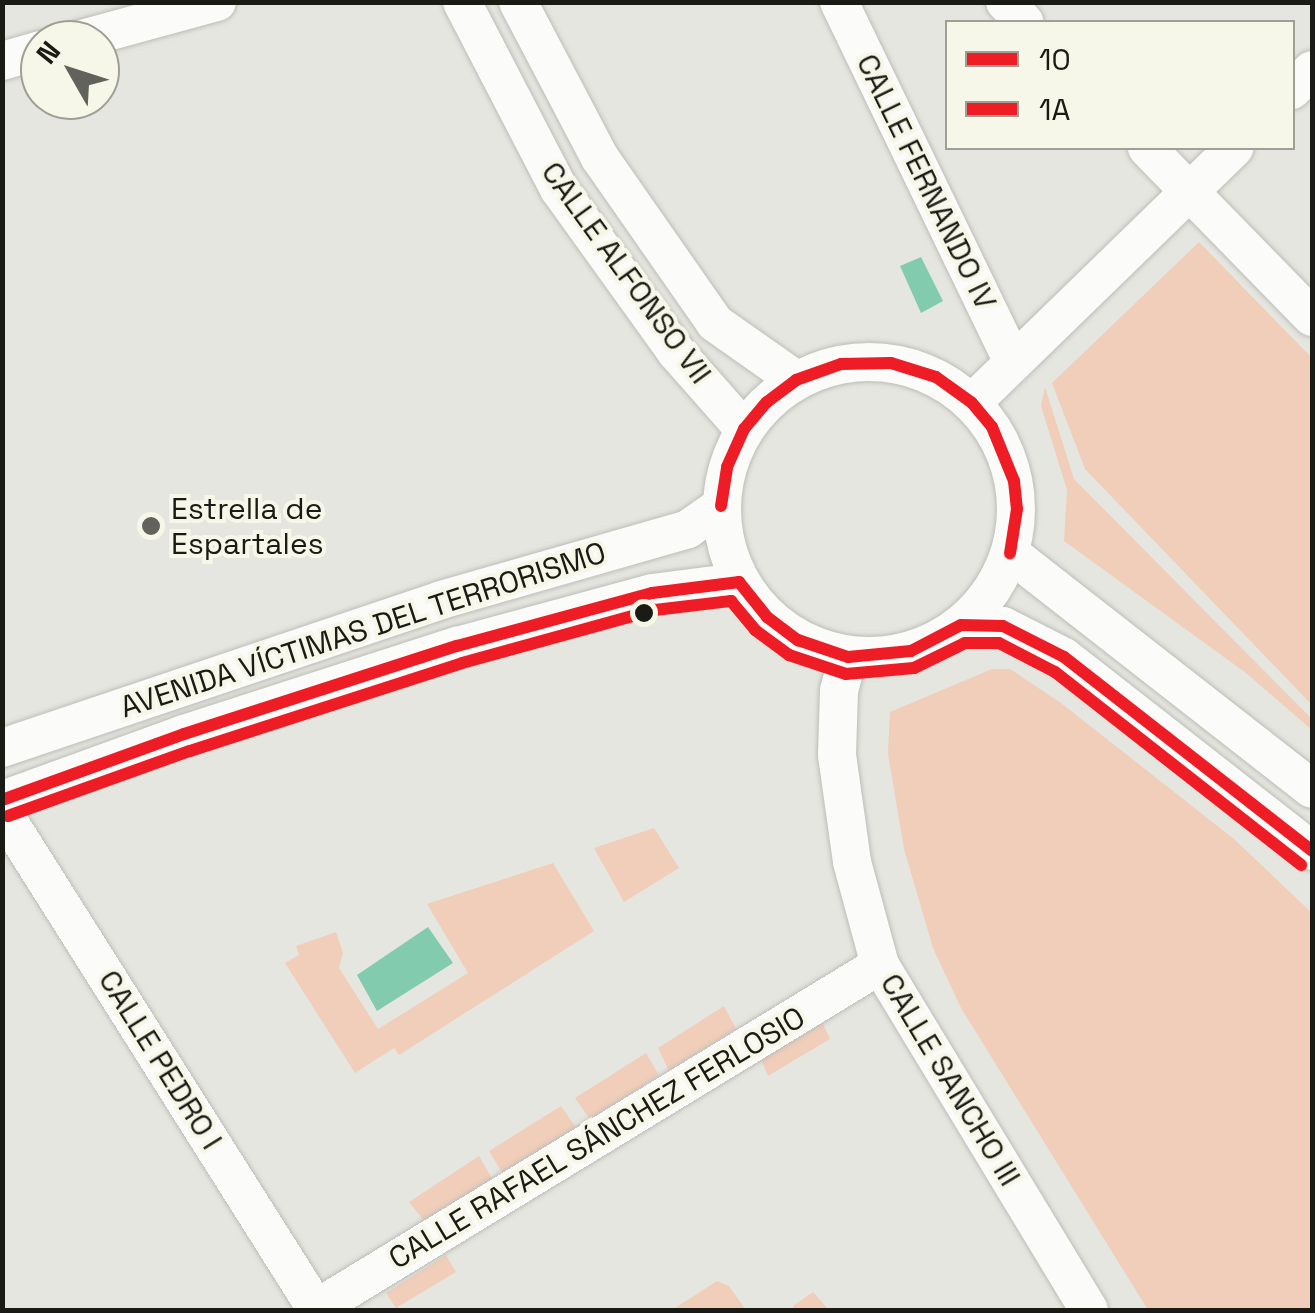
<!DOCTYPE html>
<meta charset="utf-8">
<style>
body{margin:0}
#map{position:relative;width:1315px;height:1313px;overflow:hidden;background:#e6e6e0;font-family:"Space Grotesk",sans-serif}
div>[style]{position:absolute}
.green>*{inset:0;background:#f0ceba}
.water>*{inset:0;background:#83cbae}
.roads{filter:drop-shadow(0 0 2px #bdbdb8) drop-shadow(0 0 2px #bdbdb8)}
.street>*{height:38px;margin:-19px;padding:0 19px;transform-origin:19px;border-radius:19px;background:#fbfbfa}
.street>.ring{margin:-19px;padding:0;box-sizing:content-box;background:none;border:38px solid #fbfbfa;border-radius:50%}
.bus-1>*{height:12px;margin:-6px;padding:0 6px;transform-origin:6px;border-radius:6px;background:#ee1c25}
.bus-2>*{height:12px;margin:-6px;padding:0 6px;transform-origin:6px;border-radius:6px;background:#ee1c25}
.dots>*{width:28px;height:28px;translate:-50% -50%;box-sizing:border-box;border:5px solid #f7f7e9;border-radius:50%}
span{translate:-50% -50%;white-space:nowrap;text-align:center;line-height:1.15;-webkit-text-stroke:8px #f7f7e9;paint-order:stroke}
.street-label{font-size:30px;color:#1b1b16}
.poi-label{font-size:30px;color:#1b1b16}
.left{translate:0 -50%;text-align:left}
.frame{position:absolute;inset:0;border:5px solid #1b1b16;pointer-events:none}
.legend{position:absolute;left:945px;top:20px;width:350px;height:130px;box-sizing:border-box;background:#f7f7e9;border:2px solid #9f9f95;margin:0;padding:12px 18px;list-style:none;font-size:30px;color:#1b1b16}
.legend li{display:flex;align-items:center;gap:20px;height:50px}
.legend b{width:50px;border:2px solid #9f9f95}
.north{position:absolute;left:20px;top:20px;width:100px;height:100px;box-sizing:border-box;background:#f7f7e9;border:2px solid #9f9f95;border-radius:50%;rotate:309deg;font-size:28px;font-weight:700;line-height:40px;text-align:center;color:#1b1b16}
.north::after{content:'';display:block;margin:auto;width:35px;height:45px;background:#62625d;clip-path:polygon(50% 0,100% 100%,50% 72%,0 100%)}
</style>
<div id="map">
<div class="green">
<i style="clip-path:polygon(1199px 242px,1312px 358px,1312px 705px,1085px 469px,1052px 383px)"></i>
<i style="clip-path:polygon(1045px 387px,1074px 479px,1312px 719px,1312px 730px,1246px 673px,1064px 541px,1067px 490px,1041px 406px)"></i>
<i style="clip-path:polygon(992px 669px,1010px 669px,1061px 703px,1234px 839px,1312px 913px,1312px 1310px,1148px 1310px,961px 1008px,933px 948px,904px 849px,888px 754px,890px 712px)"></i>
<i style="clip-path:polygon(654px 828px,679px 868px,624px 902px,594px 848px)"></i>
<i style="clip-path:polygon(553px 863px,594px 931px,399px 1055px,394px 1048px,355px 1073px,285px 963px,299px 955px,296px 946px,336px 932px,343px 953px,339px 968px,378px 1029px,468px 973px,427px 904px)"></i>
<i style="clip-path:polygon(724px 1006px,736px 1029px,669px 1071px,658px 1048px)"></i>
<i style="clip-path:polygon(822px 1022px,830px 1039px,768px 1076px,761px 1059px)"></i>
<i style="clip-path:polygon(646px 1053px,659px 1075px,591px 1121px,575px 1098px)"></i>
<i style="clip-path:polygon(561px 1106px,577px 1129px,503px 1174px,489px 1151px)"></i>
<i style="clip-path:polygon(479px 1156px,493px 1180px,425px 1222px,409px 1202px)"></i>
<i style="clip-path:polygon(446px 1255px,456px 1272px,396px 1308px,386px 1293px)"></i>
<i style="clip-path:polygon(717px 1281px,729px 1286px,746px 1310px,672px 1310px)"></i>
<i style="clip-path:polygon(813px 1292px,829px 1310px,795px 1310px,793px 1306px)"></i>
</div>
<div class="water">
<i style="clip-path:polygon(921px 257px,943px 301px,921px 313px,900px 266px)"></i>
<i style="clip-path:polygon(428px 927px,453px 963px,377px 1011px,357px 975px)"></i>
</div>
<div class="roads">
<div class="street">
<i style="left:462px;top:2px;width:211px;rotate:62.6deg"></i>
<i style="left:559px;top:189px;width:201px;rotate:54.3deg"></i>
<i style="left:676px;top:352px;width:103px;rotate:48.6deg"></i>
<i style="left:518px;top:2px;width:176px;rotate:62.3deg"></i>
<i style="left:600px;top:158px;width:201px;rotate:55.1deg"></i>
<i style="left:715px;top:323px;width:99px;rotate:35.1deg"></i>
<i style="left:839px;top:2px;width:400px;rotate:64.2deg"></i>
<i style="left:1005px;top:2px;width:28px;rotate:46deg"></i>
<i style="left:78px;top:40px;width:144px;rotate:-15.3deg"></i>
<i style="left:2px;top:61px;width:40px;rotate:-16deg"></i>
<i style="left:1292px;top:90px;width:28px;rotate:-45deg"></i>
<i style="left:1147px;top:148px;width:236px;rotate:45.7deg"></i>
<i class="ring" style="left:722px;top:362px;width:256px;height:256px"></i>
<i style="left:972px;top:403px;width:366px;rotate:-44.2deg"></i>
<i style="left:1010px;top:553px;width:383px;rotate:38deg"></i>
<i style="left:961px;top:625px;width:42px;rotate:1.4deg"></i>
<i style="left:1003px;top:626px;width:68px;rotate:26.9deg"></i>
<i style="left:1064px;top:657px;width:315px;rotate:38deg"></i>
<i style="left:848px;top:657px;width:35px;rotate:105deg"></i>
<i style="left:839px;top:691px;width:64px;rotate:91.8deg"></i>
<i style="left:837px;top:755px;width:108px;rotate:82deg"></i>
<i style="left:852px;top:862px;width:107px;rotate:74.8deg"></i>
<i style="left:880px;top:965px;width:403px;rotate:58.8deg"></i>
<i style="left:2px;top:748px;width:463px;rotate:-18.6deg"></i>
<i style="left:441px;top:600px;width:257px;rotate:-16deg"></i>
<i style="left:688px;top:529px;width:40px;rotate:-34.9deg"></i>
<i style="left:2px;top:800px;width:194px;rotate:-19.9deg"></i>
<i style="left:184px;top:734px;width:287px;rotate:-17.9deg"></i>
<i style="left:457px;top:646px;width:202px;rotate:-15.2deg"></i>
<i style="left:652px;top:593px;width:88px;rotate:-7.2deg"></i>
<i style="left:2px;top:811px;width:590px;rotate:57.74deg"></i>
<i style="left:314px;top:1310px;width:663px;rotate:-31.36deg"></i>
</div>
</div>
<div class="bus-1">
<i style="left:721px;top:506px;width:39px;rotate:-81deg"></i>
<i style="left:727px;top:467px;width:42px;rotate:-65.9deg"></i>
<i style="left:744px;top:429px;width:35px;rotate:-50deg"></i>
<i style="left:767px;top:402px;width:36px;rotate:-37deg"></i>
<i style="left:796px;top:380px;width:48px;rotate:-19.6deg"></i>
<i style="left:841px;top:364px;width:50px;rotate:-1.1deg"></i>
<i style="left:891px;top:363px;width:47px;rotate:17.3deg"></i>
<i style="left:936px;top:377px;width:44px;rotate:35.8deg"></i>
<i style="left:972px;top:403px;width:31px;rotate:50deg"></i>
<i style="left:992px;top:427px;width:58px;rotate:67.8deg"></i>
<i style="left:1014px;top:481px;width:28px;rotate:84deg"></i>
<i style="left:1017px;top:509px;width:45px;rotate:99deg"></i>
<i style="left:739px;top:582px;width:45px;rotate:51.3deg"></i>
<i style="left:767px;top:617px;width:39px;rotate:37deg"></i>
<i style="left:798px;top:640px;width:53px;rotate:18.8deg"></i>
<i style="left:848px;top:657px;width:63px;rotate:-5.4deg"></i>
<i style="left:911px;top:651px;width:56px;rotate:-27.5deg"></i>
<i style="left:961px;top:625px;width:42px;rotate:1.4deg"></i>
<i style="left:1003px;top:626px;width:68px;rotate:26.9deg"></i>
<i style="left:1064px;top:657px;width:315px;rotate:38deg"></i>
<i style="left:2px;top:800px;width:194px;rotate:-19.9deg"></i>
<i style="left:184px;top:734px;width:287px;rotate:-17.9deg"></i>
<i style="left:457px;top:646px;width:202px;rotate:-15.2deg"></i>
<i style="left:652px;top:593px;width:88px;rotate:-7.2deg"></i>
</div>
<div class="bus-2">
<i style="left:8px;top:816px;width:193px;rotate:-19.7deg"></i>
<i style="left:190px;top:751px;width:286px;rotate:-17.9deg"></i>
<i style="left:462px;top:663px;width:200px;rotate:-15.4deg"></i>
<i style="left:655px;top:610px;width:77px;rotate:-6.8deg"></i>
<i style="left:731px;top:601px;width:38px;rotate:50deg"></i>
<i style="left:755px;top:630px;width:42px;rotate:36.3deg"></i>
<i style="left:789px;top:655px;width:60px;rotate:18.4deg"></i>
<i style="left:846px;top:674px;width:68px;rotate:-5deg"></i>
<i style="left:914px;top:668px;width:57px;rotate:-26.1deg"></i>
<i style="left:965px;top:643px;width:34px"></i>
<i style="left:999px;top:643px;width:63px;rotate:27.4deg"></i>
<i style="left:1055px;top:672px;width:313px;rotate:38.1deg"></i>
</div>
<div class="dots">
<i style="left:151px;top:526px;background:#62625d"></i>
<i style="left:644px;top:613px;background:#1b1b16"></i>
</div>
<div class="street-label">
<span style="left:926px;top:182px;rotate:64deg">CALLE FERNANDO IV</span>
<span style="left:626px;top:273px;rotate:54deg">CALLE ALFONSO VII</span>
<span style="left:363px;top:630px;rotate:-18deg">AVENIDA VÍCTIMAS DEL TERRORISMO</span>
<span style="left:160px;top:1060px;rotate:58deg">CALLE PEDRO I</span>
<span style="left:950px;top:1080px;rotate:59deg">CALLE SANCHO III</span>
<span style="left:597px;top:1138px;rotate:-31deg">CALLE RAFAEL SÁNCHEZ FERLOSIO</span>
</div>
<div class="poi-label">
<span class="left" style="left:171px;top:526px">Estrella de<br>Espartales</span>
</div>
<div class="frame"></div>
<ul class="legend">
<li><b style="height:12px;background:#ee1c25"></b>10</li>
<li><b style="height:12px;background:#ee1c25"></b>1A</li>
</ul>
<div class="north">N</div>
</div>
